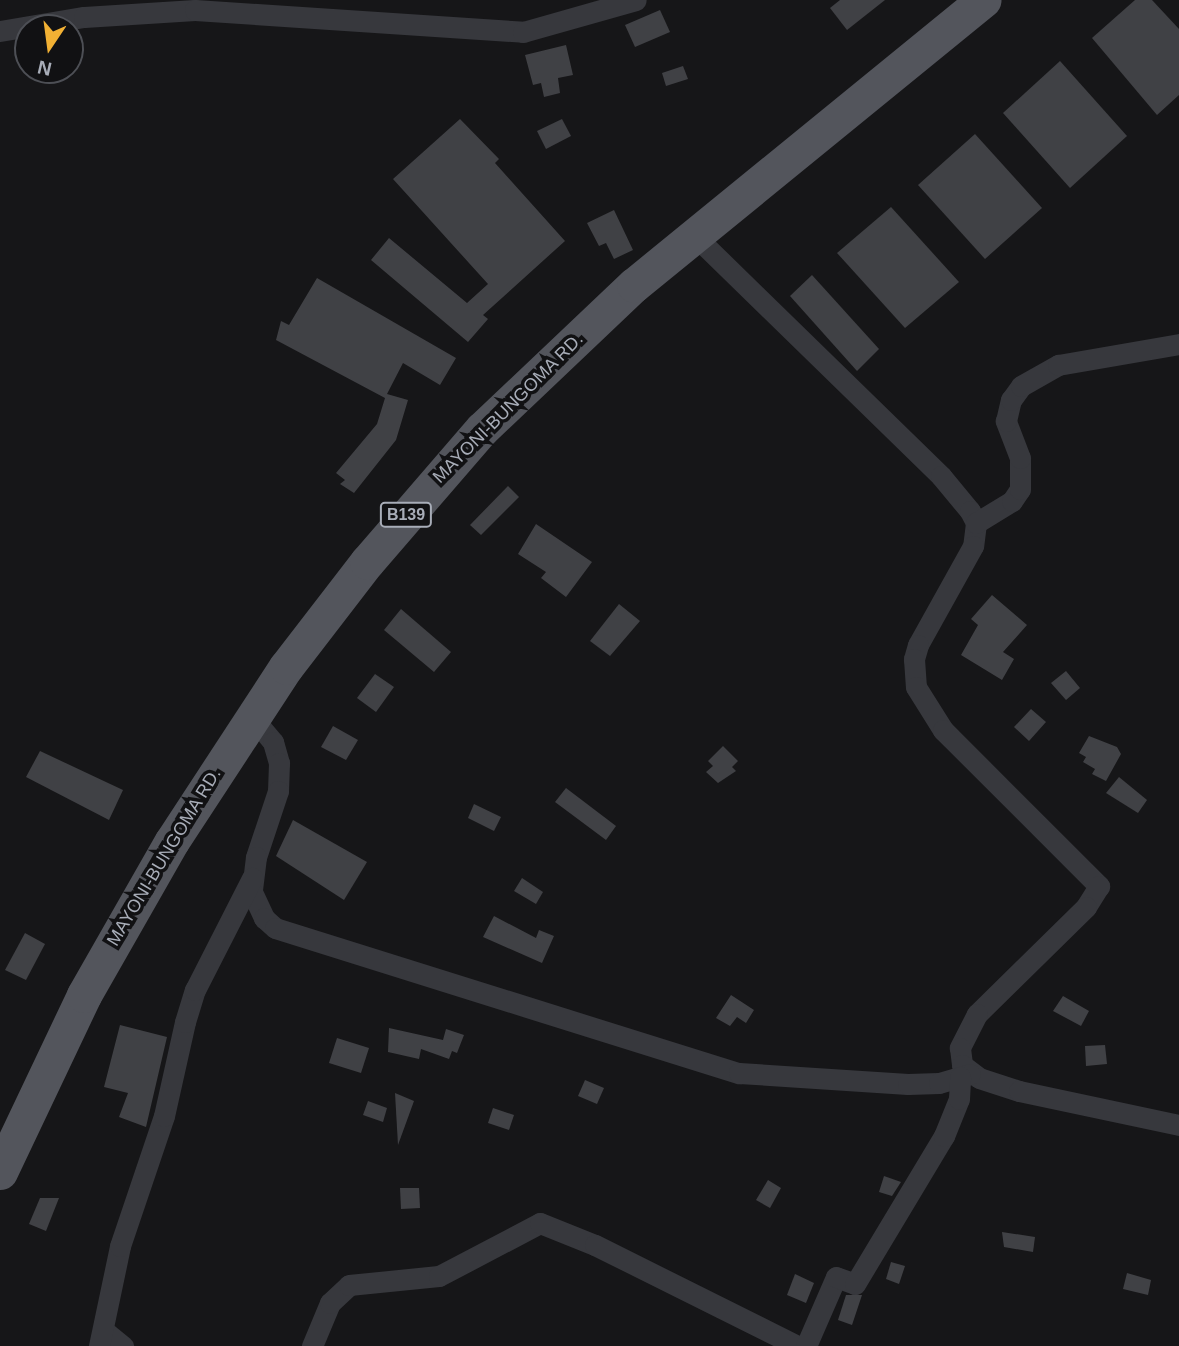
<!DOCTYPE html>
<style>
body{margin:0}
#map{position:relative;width:1179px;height:1346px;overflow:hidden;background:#161618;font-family:Helvetica,sans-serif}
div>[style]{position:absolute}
.building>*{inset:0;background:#404145}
.street>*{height:21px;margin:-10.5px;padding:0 10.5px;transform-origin:10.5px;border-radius:10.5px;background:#37383d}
.primary>*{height:35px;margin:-17.5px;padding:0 17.5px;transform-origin:17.5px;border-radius:17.5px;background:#53555c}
span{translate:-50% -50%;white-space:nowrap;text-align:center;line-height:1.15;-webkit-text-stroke:7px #111113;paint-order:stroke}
.shield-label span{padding:2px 5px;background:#111113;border:2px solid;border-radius:5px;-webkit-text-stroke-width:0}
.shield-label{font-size:16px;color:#a8adb8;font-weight:700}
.street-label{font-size:18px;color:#a8adb8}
.north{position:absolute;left:14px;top:14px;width:70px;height:70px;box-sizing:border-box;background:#111113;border:2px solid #4d4f55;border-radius:50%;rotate:193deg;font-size:19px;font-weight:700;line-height:28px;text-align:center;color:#a8adb8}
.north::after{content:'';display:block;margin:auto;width:24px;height:32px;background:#f2b134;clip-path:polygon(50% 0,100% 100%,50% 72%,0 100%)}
</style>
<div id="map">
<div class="building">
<i style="clip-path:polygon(840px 0,885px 0,847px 30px,830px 8px)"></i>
<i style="clip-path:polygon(1135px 0,1152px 0,1179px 29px,1179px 95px,1157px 115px,1092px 38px)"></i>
<i style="clip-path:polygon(660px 10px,670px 32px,635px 47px,625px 25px)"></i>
<i style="clip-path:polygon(566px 45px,573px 75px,558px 78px,560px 93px,544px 97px,541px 83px,533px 85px,525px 55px)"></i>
<i style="clip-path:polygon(1060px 61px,1127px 136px,1070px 188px,1003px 113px)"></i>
<i style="clip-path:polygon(683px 66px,688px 79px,666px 86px,662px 73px)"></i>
<i style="clip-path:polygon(460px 119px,499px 159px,495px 163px,565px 241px,483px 315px,488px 319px,468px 342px,371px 260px,389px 238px,467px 303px,488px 284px,393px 179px)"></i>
<i style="clip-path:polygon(562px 119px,571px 136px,546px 149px,537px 131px)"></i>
<i style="clip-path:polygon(975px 134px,1042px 208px,985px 259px,918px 185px)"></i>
<i style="clip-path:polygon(891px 207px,959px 282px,905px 328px,837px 253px)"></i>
<i style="clip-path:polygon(614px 210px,633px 250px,614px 259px,606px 243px,599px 246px,587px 223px)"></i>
<i style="clip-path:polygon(812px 275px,879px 349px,857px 371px,790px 296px)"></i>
<i style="clip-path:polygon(317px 278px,456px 358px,440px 385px,403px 363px,387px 394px,408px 400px,396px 440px,354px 493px,340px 484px,345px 480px,336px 473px,377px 424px,385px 398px,276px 340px,281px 321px,289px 325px)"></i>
<i style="clip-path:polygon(508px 486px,519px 497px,481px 535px,470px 525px)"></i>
<i style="clip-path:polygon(536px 524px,592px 562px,566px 597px,541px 578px,546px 572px,518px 554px)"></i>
<i style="clip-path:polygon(992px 595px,1027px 625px,1003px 652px,1014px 659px,1002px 680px,961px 655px,978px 625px,971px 619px)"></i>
<i style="clip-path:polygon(619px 604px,640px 621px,610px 656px,590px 641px)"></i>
<i style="clip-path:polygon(401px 609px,451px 652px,434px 672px,384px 630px)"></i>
<i style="clip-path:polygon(1066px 671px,1080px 688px,1066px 700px,1051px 683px)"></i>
<i style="clip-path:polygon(375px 674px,394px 687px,376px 712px,357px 698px)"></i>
<i style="clip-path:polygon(1031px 709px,1046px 722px,1029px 741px,1014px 727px)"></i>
<i style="clip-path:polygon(333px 726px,358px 740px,346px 760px,321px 747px)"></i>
<i style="clip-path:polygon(1089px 736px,1117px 747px,1121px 754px,1106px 781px,1092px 774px,1095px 769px,1083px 762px,1086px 757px,1079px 753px)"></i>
<i style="clip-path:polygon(723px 746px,738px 761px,732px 767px,736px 771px,718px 783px,706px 772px,713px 766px,708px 761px)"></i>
<i style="clip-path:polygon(40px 751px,123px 790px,109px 820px,26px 777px)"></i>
<i style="clip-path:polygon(1119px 777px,1147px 800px,1138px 813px,1106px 793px)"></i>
<i style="clip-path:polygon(566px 788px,616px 826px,606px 840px,555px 802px)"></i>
<i style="clip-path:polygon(474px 804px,501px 817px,494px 831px,468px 818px)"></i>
<i style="clip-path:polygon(293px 820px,367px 862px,344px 900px,276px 856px)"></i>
<i style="clip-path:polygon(522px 878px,543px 892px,536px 904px,514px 891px)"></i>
<i style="clip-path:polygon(494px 916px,536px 938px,539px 930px,554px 936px,542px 963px,483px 937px)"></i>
<i style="clip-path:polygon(25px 933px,45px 944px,26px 980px,5px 970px)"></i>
<i style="clip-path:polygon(731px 995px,754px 1010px,746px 1023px,737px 1017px,730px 1026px,716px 1018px)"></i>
<i style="clip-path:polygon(1063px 996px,1089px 1011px,1081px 1026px,1053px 1011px)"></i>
<i style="clip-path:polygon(120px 1025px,167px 1037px,146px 1127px,119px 1117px,128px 1093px,104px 1087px)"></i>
<i style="clip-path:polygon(389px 1028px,443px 1040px,446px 1029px,464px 1035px,457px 1053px,452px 1051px,449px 1059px,421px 1049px,419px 1059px,388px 1052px)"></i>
<i style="clip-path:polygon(337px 1038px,369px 1048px,361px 1073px,329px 1063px)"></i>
<i style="clip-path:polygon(1105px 1045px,1107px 1064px,1086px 1066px,1085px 1046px)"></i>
<i style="clip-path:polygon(585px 1080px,604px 1088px,597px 1104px,578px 1096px)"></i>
<i style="clip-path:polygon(395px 1093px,414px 1101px,398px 1145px)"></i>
<i style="clip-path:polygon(368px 1101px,387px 1108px,383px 1122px,363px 1115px)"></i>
<i style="clip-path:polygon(493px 1108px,514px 1115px,509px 1130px,488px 1123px)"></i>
<i style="clip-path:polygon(884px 1176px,901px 1182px,892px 1196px,879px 1192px)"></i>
<i style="clip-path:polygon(768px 1180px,781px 1188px,770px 1208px,756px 1200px)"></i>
<i style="clip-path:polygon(400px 1188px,419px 1188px,420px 1208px,401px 1209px)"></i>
<i style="clip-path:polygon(40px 1198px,59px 1198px,46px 1231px,29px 1224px)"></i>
<i style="clip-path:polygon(1002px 1232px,1035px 1237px,1033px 1252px,1004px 1247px)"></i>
<i style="clip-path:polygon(891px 1262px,905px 1266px,899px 1284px,886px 1279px)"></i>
<i style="clip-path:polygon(1127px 1273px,1151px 1280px,1148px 1295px,1123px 1289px)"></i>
<i style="clip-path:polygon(795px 1274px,814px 1283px,806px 1303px,787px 1295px)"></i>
<i style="clip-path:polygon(846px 1295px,862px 1295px,852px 1325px,838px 1320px)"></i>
</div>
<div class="street">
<i style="left:0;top:31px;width:85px;rotate:-9.5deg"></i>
<i style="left:84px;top:17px;width:111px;rotate:-3.6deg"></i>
<i style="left:195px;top:10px;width:329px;rotate:3.8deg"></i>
<i style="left:523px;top:32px;width:117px;rotate:-15.8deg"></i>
<i style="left:693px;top:234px;width:347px;rotate:44.3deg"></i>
<i style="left:941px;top:476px;width:45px;rotate:50.4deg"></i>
<i style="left:970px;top:511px;width:13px;rotate:63deg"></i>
<i style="left:976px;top:523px;width:23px;rotate:97deg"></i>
<i style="left:973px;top:546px;width:113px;rotate:119.1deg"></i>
<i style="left:918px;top:645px;width:15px;rotate:106deg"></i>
<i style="left:914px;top:659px;width:28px;rotate:86deg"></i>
<i style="left:916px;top:687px;width:51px;rotate:57.9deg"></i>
<i style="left:943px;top:730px;width:221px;rotate:45deg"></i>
<i style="left:1099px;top:886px;width:25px;rotate:122deg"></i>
<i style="left:1086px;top:907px;width:153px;rotate:135.5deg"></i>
<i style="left:977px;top:1014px;width:38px;rotate:117deg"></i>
<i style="left:960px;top:1048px;width:17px;rotate:83deg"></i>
<i style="left:962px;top:1065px;width:21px;rotate:37deg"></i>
<i style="left:979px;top:1078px;width:42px;rotate:18deg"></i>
<i style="left:1019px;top:1091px;width:164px;rotate:12deg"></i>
<i style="left:976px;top:523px;width:42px;rotate:-31.4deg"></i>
<i style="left:1012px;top:501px;width:14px;rotate:-56deg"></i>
<i style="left:1020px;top:489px;width:31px;rotate:-90deg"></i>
<i style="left:1020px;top:458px;width:40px;rotate:-111deg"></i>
<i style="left:1006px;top:421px;width:22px;rotate:-77deg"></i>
<i style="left:1011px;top:400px;width:17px;rotate:-54deg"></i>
<i style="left:1021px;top:386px;width:43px;rotate:-29.6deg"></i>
<i style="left:1058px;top:365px;width:123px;rotate:-9.8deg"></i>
<i style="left:252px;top:717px;width:33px;rotate:50deg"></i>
<i style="left:273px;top:742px;width:22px;rotate:74deg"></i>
<i style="left:279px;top:763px;width:28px;rotate:92deg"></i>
<i style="left:278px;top:791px;width:70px;rotate:108.4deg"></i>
<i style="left:256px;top:857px;width:35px;rotate:97deg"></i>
<i style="left:252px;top:892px;width:29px;rotate:65deg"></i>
<i style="left:264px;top:918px;width:15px;rotate:42deg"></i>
<i style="left:275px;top:928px;width:486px;rotate:17.4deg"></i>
<i style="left:739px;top:1073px;width:169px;rotate:3.7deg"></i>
<i style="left:908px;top:1084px;width:31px;rotate:-2deg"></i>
<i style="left:939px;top:1083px;width:32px;rotate:-16deg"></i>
<i style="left:103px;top:1330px;width:26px;rotate:39deg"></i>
<i style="left:99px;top:1346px;width:102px;rotate:-78.1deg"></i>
<i style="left:120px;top:1246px;width:137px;rotate:-71.3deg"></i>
<i style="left:164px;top:1116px;width:96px;rotate:-77.4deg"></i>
<i style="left:185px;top:1022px;width:34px;rotate:-73deg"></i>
<i style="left:195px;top:990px;width:126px;rotate:-63deg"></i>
<i style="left:312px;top:1346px;width:47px;rotate:-67.3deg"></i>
<i style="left:330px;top:1303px;width:26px;rotate:-43deg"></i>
<i style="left:349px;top:1285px;width:90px;rotate:-5.7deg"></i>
<i style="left:439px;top:1276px;width:114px;rotate:-27.7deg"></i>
<i style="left:540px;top:1223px;width:59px;rotate:21.8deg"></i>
<i style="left:595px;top:1245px;width:227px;rotate:26.5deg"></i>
<i style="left:806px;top:1346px;width:75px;rotate:-66.5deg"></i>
<i style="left:836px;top:1277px;width:20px;rotate:20deg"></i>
<i style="left:855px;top:1284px;width:173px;rotate:-59deg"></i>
<i style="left:944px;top:1136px;width:40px;rotate:-68deg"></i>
<i style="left:959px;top:1099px;width:22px;rotate:-87deg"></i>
</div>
<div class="primary">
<i style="left:0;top:1172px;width:196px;rotate:-64.6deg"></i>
<i style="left:84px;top:995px;width:177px;rotate:-60.3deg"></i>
<i style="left:172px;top:841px;width:208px;rotate:-56.8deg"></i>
<i style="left:286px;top:667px;width:133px;rotate:-52.4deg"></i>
<i style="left:367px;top:562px;width:176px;rotate:-49.2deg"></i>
<i style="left:482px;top:429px;width:209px;rotate:-43.5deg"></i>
<i style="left:634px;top:285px;width:451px;rotate:-39.2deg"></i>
</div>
<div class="shield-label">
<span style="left:406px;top:515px">B139</span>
</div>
<div class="street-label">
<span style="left:508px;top:408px;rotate:-45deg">MAYONI-BUNGOMA RD.</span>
<span style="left:164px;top:857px;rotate:-59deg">MAYONI-BUNGOMA RD.</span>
</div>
<div class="north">N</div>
</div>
